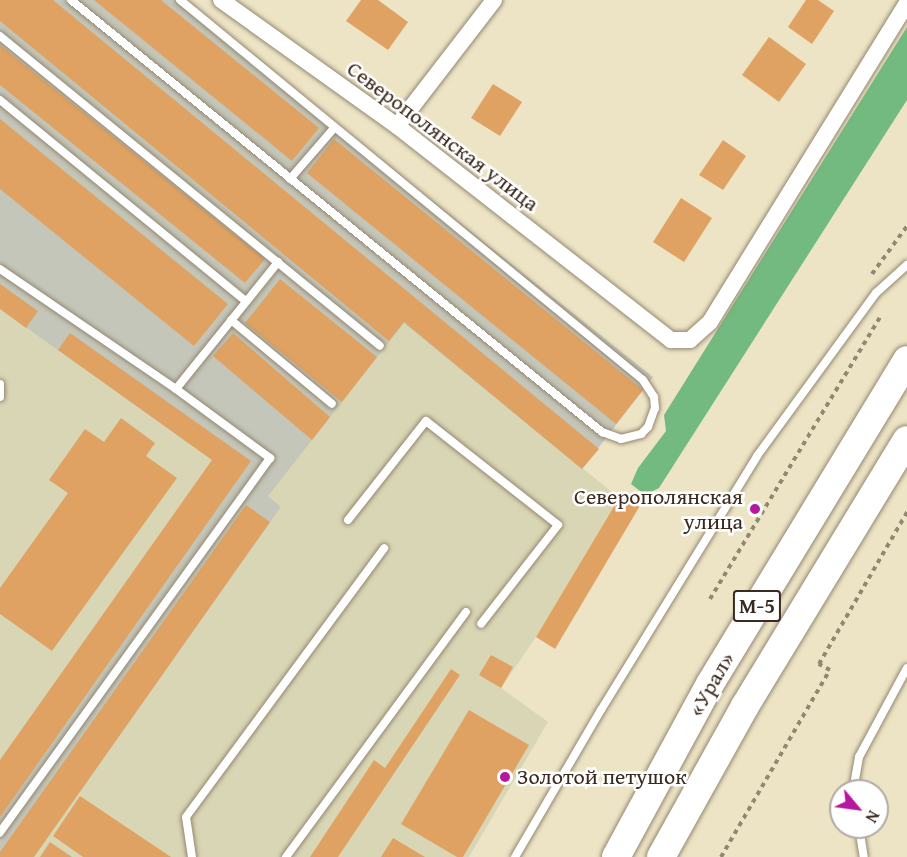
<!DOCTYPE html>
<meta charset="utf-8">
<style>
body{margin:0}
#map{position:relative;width:907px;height:857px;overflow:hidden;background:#ede4c5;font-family:"Gentium Book Plus",serif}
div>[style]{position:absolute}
.built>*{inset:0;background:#d9d6b5}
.industrial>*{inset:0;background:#c4c6b9}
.forest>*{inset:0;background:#73ba80}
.building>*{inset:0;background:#e0a262}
.path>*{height:4px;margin-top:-2px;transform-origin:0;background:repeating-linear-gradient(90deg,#948772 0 4.5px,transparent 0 9px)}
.roads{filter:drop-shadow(0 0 2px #948772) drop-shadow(0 0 2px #948772)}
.service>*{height:8px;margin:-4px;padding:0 4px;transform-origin:4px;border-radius:4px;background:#fff}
.minor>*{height:16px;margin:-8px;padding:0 8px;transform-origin:8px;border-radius:8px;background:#fff}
.trunk>*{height:28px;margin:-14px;padding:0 14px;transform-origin:14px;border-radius:14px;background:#fff}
.dots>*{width:16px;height:16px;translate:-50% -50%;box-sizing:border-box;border:3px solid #fff;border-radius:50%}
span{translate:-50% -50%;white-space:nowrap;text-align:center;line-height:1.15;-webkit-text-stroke:5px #fff;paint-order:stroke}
.shield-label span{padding:2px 4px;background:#fff;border:2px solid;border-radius:4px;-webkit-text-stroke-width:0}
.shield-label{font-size:21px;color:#3b2a1e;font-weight:700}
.street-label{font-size:22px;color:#3b2a1e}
.poi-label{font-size:22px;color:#3b2a1e}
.right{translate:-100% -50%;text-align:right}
.left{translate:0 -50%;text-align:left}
.north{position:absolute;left:829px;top:779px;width:60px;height:60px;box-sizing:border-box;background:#fff;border:2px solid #b1aaa5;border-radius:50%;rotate:119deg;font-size:16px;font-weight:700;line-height:24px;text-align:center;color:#3b2a1e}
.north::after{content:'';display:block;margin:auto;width:21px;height:27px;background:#b5179e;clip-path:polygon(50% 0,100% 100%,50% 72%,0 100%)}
</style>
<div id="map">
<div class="built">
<i style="clip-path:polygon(0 309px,212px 460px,0 760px)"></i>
<i style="clip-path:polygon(404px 322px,619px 498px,536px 637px,501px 688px,548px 722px,469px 857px,34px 857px,281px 507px,267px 496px)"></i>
</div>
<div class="industrial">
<i style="clip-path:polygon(0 0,181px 0,653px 377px,582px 469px,404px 323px,268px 496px,281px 507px,34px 857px,0 857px,0 760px,212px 460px,0 309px)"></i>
</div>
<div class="forest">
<i style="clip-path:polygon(907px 27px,907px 100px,659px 488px,645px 495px,631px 484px,638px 468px,666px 431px,664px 415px)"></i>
</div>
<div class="building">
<i style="clip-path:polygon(0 0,53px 0,599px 449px,582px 469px,404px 322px,389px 341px,0 21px)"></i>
<i style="clip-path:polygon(94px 0,161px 0,319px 128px,292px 161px)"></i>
<i style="clip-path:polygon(361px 0,378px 0,408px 22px,388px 50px,346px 21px)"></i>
<i style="clip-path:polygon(806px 0,818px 0,834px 11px,812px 44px,788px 27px)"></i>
<i style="clip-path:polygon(769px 37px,806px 64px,779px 102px,742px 75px)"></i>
<i style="clip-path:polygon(0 45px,265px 259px,245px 283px,0 85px)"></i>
<i style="clip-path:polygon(493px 84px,522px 102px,500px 136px,471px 118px)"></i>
<i style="clip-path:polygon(0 119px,228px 304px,194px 346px,0 189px)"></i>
<i style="clip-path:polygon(334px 139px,643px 390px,616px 424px,307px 173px)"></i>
<i style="clip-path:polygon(723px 140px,746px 156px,723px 190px,699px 175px)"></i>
<i style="clip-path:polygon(681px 198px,712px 218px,684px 262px,653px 242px)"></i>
<i style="clip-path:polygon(280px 279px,377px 357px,342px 402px,245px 323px)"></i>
<i style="clip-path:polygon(0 284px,38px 311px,26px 328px,0 309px)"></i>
<i style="clip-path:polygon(70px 333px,251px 461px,0 817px,0 760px,212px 460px,58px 350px)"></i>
<i style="clip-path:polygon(233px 333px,330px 417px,312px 440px,213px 356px)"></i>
<i style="clip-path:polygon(121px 418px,155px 443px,146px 456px,177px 478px,52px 651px,0 614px,0 588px,68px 493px,49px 480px,85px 429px,104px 442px)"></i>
<i style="clip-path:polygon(622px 493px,641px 504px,555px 649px,536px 637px)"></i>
<i style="clip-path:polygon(246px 505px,270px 522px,34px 857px,0 857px,0 852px)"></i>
<i style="clip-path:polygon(491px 655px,513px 667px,501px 688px,479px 675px)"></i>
<i style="clip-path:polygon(451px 669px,460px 675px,338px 857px,310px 857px,374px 760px,385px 768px)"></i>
<i style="clip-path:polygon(469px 710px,529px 745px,463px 857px,457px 857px,401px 824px)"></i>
<i style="clip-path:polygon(80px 796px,171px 857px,83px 857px,53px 836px)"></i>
<i style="clip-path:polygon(393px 838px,425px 857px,381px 857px)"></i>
<i style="clip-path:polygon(50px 842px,72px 857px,40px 857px)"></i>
</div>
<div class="path">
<i style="left:872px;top:274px;width:59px;rotate:-53.9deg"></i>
<i style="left:710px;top:599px;width:332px;rotate:-58.9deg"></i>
<i style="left:721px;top:857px;width:216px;rotate:-59.8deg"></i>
<i style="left:830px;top:670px;width:13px;rotate:-151deg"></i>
<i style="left:819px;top:664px;width:176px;rotate:-59.9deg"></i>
</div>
<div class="roads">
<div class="service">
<i style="left:71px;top:0;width:685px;rotate:39.13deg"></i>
<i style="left:602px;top:432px;width:20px;rotate:20deg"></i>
<i style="left:621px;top:439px;width:21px;rotate:-14deg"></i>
<i style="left:641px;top:434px;width:10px;rotate:-45deg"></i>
<i style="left:648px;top:427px;width:20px;rotate:-70deg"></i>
<i style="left:655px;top:408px;width:11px;rotate:-95deg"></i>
<i style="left:654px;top:397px;width:20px;rotate:-123deg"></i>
<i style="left:643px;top:380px;width:599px;rotate:-140.62deg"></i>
<i style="left:0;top:36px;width:490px;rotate:39.2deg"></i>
<i style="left:0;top:100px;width:318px;rotate:39.3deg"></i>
<i style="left:290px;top:179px;width:67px;rotate:-49.2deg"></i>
<i style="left:0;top:269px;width:213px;rotate:34.3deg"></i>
<i style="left:176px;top:389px;width:117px;rotate:36.3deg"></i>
<i style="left:270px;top:458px;width:462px;rotate:125.8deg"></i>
<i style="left:231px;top:320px;width:131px;rotate:39.7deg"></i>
<i style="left:0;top:384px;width:13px;rotate:90deg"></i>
<i style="left:176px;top:389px;width:163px;rotate:-51.2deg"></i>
<i style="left:348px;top:520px;width:126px;rotate:-51.8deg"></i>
<i style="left:426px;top:421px;width:168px;rotate:38.2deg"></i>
<i style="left:558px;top:525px;width:125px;rotate:127.9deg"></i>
<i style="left:853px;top:791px;width:35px;rotate:-80deg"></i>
<i style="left:859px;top:757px;width:101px;rotate:-61.7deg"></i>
<i style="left:859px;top:827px;width:30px;rotate:81deg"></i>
<i style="left:192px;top:857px;width:40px;rotate:-98.5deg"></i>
<i style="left:186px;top:817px;width:334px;rotate:-53.6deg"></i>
<i style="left:286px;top:857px;width:304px;rotate:-53.7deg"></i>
<i style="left:515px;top:857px;width:170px;rotate:-59.7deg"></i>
<i style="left:601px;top:710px;width:298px;rotate:-58.4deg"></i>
<i style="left:757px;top:456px;width:202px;rotate:-53.9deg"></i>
<i style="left:876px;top:293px;width:42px;rotate:-42.1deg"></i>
</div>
<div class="minor">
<i style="left:221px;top:0;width:216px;rotate:35.6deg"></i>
<i style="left:397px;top:126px;width:348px;rotate:38deg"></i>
<i style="left:671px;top:340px;width:19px"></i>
<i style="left:690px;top:340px;width:27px;rotate:-42deg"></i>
<i style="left:710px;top:322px;width:375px;rotate:-58.3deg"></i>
<i style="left:397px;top:126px;width:159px;rotate:-52.4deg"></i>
</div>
<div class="trunk">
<i style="left:616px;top:857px;width:197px;rotate:-61.5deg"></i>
<i style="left:710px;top:684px;width:379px;rotate:-58.7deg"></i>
<i style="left:661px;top:857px;width:173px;rotate:-60.9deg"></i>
<i style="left:745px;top:706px;width:311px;rotate:-58.7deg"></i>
</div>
</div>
<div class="dots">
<i style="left:755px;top:509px;background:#b5179e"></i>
<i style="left:505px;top:777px;background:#b5179e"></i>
</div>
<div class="shield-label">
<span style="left:757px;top:606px">М-5</span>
</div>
<div class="street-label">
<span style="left:443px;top:136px;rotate:37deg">Северополянская улица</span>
<span style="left:711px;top:684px;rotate:-60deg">«Урал»</span>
</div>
<div class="poi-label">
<span class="right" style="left:743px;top:509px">Северополянская<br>улица</span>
<span class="left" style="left:517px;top:777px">Золотой петушок</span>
</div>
<div class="north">N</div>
</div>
